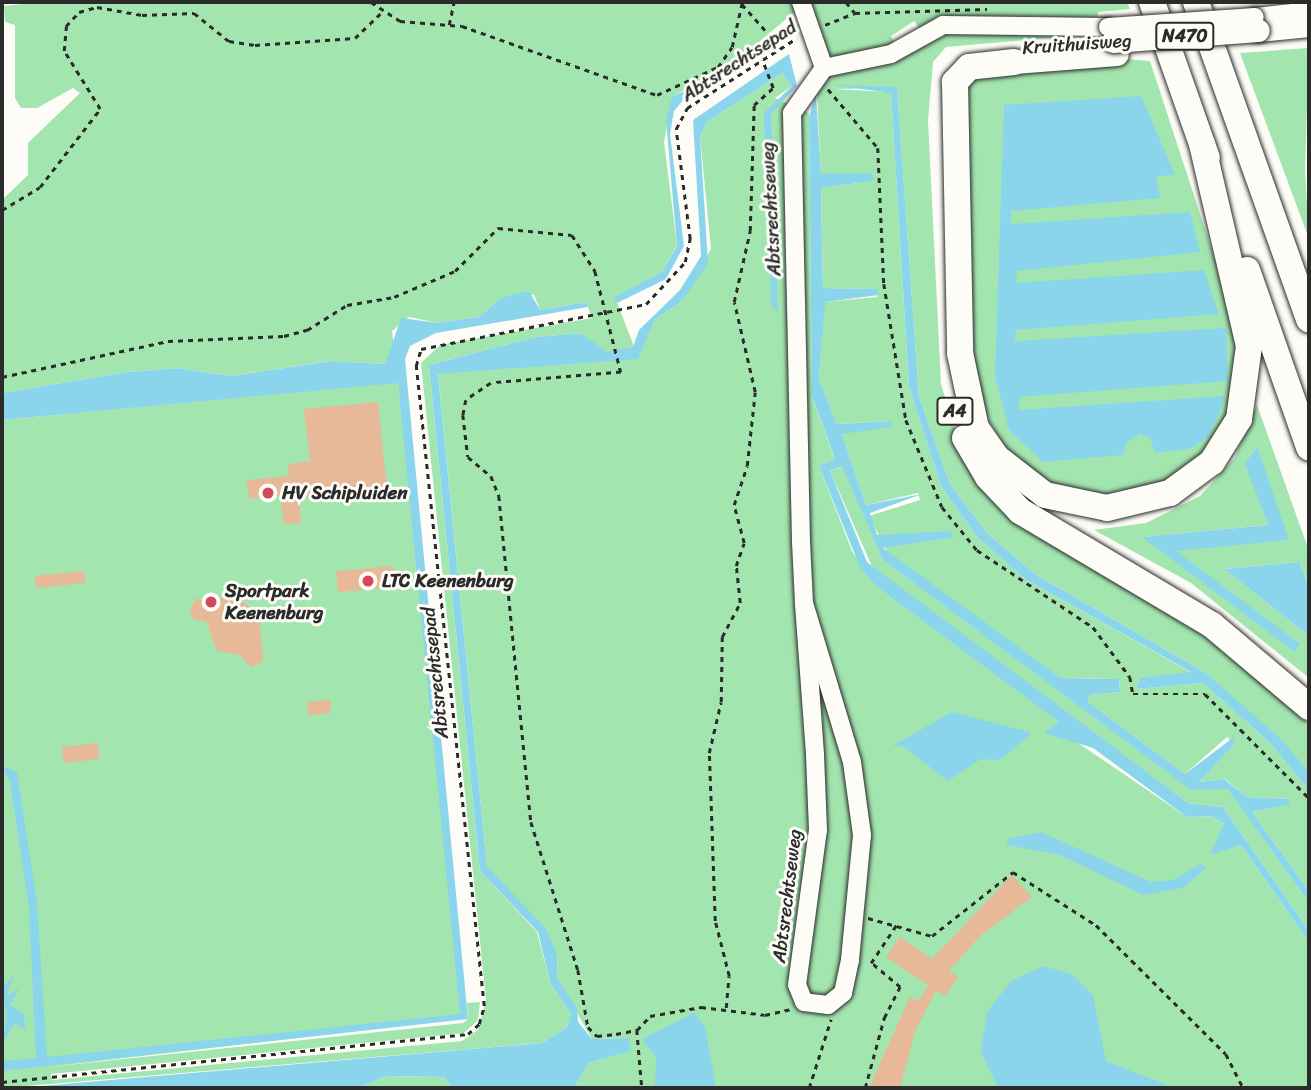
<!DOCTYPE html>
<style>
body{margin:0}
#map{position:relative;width:1311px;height:1090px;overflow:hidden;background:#fdfcf7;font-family:Sriracha,sans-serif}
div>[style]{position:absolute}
.green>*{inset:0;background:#a2e5af}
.water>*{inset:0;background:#8bd5ec}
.stream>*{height:3.5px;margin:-1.75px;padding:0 1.75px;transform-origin:1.75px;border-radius:1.75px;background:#8bd5ec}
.building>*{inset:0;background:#e8b998}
.path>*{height:2.5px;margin-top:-1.25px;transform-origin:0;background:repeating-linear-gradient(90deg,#2b2b2b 0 5px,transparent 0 10px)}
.roads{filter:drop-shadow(0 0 2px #2b2b2b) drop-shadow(0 0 2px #2b2b2b)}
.minor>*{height:18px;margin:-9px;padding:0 9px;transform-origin:9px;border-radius:9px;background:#fdfcf7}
.major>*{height:23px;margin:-11.5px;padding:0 11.5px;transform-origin:11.5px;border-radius:11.5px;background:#fdfcf7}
.highway>*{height:26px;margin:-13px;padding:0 13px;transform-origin:13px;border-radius:13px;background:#fdfcf7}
.bridges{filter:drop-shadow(0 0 2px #2b2b2b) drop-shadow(0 0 2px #2b2b2b)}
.minor-bridge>*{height:18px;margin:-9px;padding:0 9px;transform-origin:9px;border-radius:9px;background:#fdfcf7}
.major-bridge>*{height:23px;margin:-11.5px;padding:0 11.5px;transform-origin:11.5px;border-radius:11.5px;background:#fdfcf7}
.dots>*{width:19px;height:19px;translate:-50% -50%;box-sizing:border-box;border:4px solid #fdfcf7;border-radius:50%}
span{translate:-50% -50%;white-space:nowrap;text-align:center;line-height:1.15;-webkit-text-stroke:6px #fdfcf7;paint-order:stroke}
.shield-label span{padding:2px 5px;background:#fdfcf7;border:2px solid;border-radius:5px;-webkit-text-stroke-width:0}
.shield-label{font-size:18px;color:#2b2b2b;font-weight:700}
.street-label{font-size:19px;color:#2b2b2b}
.poi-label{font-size:19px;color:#2b2b2b;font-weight:700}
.left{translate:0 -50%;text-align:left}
.frame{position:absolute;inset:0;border:4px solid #2b2b2b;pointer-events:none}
</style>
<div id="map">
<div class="green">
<i style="clip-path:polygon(41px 2px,806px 2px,737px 61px,672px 97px,664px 142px,677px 245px,662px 272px,615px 297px,638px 357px,655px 320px,682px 301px,711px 249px,700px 136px,708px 121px,782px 73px,792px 86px,775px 98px,809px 113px,812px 396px,835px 460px,819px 466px,852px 551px,877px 587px,1060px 722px,1056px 728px,1187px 817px,1211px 816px,1225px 825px,1211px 854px,1241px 845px,1309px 942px,1309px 1088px,574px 1088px,589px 1063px,629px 1051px,628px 1038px,592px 1039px,558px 980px,557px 954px,487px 866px,438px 373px,607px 361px,580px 333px,536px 337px,429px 365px,480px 871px,537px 932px,550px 982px,571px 1014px,567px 1027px,542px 1043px,2px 1088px,2px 420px,398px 382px,467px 1018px,48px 1067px,463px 1023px,468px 1019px,467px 1003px,480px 1002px,478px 1020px,464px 1033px,51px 1074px,52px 1080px,462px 1041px,478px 1030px,486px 1000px,421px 363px,440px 345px,592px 318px,586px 302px,540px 310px,534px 295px,519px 294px,502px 297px,479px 317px,438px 323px,409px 317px,392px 331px,394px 347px,385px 364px,330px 361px,230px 376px,178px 368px,127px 372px,2px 393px,2px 200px,28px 175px,28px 143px,80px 93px,73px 88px,37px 108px,21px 108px,15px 98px,15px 25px,5px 22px,4px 6px)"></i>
<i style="clip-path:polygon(814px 2px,1127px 2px,1130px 9px,1098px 12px,1098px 20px,1034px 16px,920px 29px,914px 21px,891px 36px,895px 44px,837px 57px,827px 54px,809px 15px)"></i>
<i style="clip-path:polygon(947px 32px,1087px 35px,946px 47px,933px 62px,928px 120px,941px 384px,964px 460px,1017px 523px,1199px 631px,1276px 691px,1309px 725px,1309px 773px,1206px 673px,1035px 574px,987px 533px,950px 484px,919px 397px,897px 88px,833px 89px,891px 92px,909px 387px,941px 486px,977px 537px,1025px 579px,1192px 673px,1140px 678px,1136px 689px,1203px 683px,1270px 743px,1309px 790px,1309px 891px,1252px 812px,1289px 805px,1289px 799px,1247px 797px,1225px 779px,1199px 782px,1234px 745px,1227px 737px,1185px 774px,1088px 702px,1089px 695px,1120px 692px,1119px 679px,1061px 678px,889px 556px,869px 516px,920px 500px,918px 493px,866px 505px,842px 434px,892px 421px,837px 424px,819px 378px,824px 302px,877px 297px,877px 289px,823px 288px,821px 188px,874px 181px,821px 175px,817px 93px,821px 78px)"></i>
<i style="clip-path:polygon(1309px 48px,1305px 170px,1309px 239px,1240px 53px)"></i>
<i style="clip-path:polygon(1124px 59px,1150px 61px,1221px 278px,1239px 359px,1231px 410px,1203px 455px,1162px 483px,1095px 496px,1049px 483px,1011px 456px,984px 413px,972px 366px,966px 85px,970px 80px)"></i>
<i style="clip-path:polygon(evenodd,1257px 405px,1309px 551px,1309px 589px,1300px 562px,1224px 569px,1309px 636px,1309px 678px,1191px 583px,1094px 530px,1146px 523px,1200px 496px,1234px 459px,1257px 405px,1256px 447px,1288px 540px,1175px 550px,1143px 537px,1268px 525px,1246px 464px,1256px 447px)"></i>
<i style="clip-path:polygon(843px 466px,883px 560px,1191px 789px,1228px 788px,1309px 903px,1309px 931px,1223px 807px,1188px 803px,874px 571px,830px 471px)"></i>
<i style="clip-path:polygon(385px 1076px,444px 1077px,453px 1088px,360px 1088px)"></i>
</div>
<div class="water">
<i style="clip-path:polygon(789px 54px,797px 86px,771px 114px,778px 313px,771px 305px,764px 113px,792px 86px,782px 73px,708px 121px,700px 136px,708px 263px,682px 301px,655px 320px,638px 359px,438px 374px,487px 866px,546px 929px,557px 954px,558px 980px,577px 1008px,578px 1022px,592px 1039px,629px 1038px,630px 1051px,589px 1063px,574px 1088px,453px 1088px,444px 1077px,385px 1076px,360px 1088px,17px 1088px,542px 1043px,567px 1027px,571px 1014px,550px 982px,538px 932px,480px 871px,429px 365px,536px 337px,580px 333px,607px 352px,633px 347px,639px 330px,680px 290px,701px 256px,693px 120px)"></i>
<i style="clip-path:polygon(833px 85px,897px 87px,919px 397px,950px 484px,987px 533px,1035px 574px,1206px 673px,1283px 741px,1309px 773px,1309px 790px,1270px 743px,1203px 683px,1136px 689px,1140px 678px,1191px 672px,1025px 579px,977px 537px,941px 486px,909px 387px,891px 93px)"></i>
<i style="clip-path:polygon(695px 86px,674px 111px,670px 134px,684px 246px,666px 279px,617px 303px,614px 297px,662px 272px,677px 246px,666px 120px,672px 97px)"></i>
<i style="clip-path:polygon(816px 93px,821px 174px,871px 173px,874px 181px,821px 188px,823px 288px,877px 289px,879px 295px,825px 302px,819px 378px,837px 424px,892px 421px,891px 427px,842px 434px,866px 505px,922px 494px,870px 513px,877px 535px,950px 531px,955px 537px,883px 548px,1061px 678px,1119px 679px,1120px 692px,1089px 695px,1088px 702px,1185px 774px,1234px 737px,1234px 745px,1199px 782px,1224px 779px,1247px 797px,1289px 799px,1289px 805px,1252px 812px,1309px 891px,1309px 903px,1228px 789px,1191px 790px,883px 560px,842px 466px,830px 471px,867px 562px,1188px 803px,1223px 807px,1309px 931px,1309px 942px,1241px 845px,1210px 855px,1224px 824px,1211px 816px,1187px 817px,1093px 748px,1044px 733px,1059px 722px,877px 587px,860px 567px,819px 466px,835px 459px,812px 396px,809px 117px)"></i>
<i style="clip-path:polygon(1141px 96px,1175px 175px,1156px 176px,1160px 198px,1011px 211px,1011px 224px,1190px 212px,1200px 252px,1017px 271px,1016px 283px,1204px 270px,1219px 314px,1016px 330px,1014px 341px,1226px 328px,1228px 381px,1019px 397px,1019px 410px,1225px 396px,1221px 409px,1208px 437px,1190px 449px,1155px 453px,1150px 438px,1140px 434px,1126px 443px,1123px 455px,1043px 462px,1009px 430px,995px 376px,1004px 105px)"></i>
<i style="clip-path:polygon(529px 291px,540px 310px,586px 302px,588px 307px,436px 333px,410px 346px,405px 359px,468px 1019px,2px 1071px,2px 1061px,36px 1058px,29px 908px,10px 781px,2px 766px,17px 772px,37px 902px,47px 1057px,460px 1014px,398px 383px,2px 420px,2px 393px,127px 372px,178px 368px,230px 376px,331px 361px,385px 364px,401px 318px,438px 323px,479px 317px,502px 297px)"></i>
<i style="clip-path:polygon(1257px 446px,1289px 540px,1176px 551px,1300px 644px,1295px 652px,1142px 537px,1268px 525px,1245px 464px)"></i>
<i style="clip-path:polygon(1300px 562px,1309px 589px,1309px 636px,1224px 569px)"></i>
<i style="clip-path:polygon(952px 712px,1029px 732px,1030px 735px,1000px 760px,981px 759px,948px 781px,903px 746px,892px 746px)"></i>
<i style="clip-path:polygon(1041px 832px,1151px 882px,1173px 880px,1201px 864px,1206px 868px,1183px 888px,1143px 895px,1060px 855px,1007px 845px,1007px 839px)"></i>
<i style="clip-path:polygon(1044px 966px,1073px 975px,1093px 995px,1106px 1061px,1174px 1088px,998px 1088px,981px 1052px,987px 1012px,1012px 980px)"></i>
<i style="clip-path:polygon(14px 975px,6px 997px,19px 988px,10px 1005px,24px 1014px,25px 1030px,15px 1023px,2px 1044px,7px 1017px,2px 988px)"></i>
<i style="clip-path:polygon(694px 1013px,705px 1026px,716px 1088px,655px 1088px,656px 1057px,642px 1039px)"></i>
</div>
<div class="stream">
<i style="left:812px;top:4px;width:2px;rotate:-90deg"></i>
</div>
<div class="building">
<i style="clip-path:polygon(378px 402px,387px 489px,299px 498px,301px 523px,284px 524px,280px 496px,249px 499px,247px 480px,289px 476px,288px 464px,310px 461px,304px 409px)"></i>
<i style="clip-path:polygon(393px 566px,395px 587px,338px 592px,336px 571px)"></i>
<i style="clip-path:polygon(84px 571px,85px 583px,36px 588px,35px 576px)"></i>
<i style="clip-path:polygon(196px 598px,214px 605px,216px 598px,244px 602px,259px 616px,263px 661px,251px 668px,240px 655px,217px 651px,206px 621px,194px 620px,190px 611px)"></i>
<i style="clip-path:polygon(330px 700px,331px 713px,308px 715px,307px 702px)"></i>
<i style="clip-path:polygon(98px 743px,99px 759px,64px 763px,62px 747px)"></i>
<i style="clip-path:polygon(1012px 875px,1032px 897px,980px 936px,949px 971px,958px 977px,945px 996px,936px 990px,915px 1032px,900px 1088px,869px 1088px,910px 997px,919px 1001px,928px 985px,886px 957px,900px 937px,932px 959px)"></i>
</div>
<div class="path">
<i style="left:371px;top:2px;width:35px;rotate:33deg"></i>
<i style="left:400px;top:21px;width:62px;rotate:4.6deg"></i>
<i style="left:462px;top:26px;width:207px;rotate:19.5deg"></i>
<i style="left:657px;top:95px;width:67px;rotate:-24.7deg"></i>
<i style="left:718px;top:67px;width:24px;rotate:-55deg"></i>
<i style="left:732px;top:47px;width:45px;rotate:-77.2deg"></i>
<i style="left:846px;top:2px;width:14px;rotate:51deg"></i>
<i style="left:742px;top:4px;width:59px;rotate:48.4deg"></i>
<i style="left:449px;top:25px;width:24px;rotate:-78deg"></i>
<i style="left:825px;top:25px;width:32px;rotate:-22deg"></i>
<i style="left:855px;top:13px;width:132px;rotate:-1.7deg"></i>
<i style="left:828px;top:89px;width:77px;rotate:49.7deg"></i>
<i style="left:878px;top:148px;width:136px;rotate:87.5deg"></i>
<i style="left:884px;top:284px;width:138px;rotate:80.8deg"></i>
<i style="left:906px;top:420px;width:94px;rotate:67.5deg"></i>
<i style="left:942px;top:507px;width:55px;rotate:50.9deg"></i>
<i style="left:977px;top:550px;width:139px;rotate:33.6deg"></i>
<i style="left:1093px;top:627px;width:62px;rotate:53.5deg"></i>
<i style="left:1130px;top:677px;width:17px;rotate:80deg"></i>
<i style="left:1133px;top:694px;width:72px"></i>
<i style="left:1205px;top:694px;width:147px;rotate:45deg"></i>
<i style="left:2px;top:210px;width:44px;rotate:-31.2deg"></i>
<i style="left:40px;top:187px;width:98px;rotate:-52.4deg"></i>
<i style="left:100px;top:109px;width:68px;rotate:-121.8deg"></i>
<i style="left:64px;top:51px;width:25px;rotate:-85deg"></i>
<i style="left:66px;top:26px;width:19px;rotate:-47deg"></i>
<i style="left:79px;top:12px;width:19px;rotate:-16deg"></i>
<i style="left:97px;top:7px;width:46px;rotate:10.1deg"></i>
<i style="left:142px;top:15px;width:52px;rotate:-2.2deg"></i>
<i style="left:194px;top:13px;width:45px;rotate:38.7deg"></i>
<i style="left:229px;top:41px;width:26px;rotate:9deg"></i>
<i style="left:255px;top:45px;width:100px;rotate:-4deg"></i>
<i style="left:355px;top:38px;width:35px;rotate:-44deg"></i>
<i style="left:2px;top:377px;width:170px;rotate:-12.2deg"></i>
<i style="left:168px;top:341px;width:116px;rotate:-2.5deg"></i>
<i style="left:284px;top:336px;width:24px;rotate:-15deg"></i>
<i style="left:307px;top:330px;width:47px;rotate:-32deg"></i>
<i style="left:347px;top:305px;width:48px;rotate:-9.7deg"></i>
<i style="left:394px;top:297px;width:66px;rotate:-23.1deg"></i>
<i style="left:455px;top:271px;width:61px;rotate:-45deg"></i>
<i style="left:498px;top:228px;width:74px;rotate:5.4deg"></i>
<i style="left:572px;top:235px;width:43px;rotate:57.4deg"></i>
<i style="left:595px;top:271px;width:104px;rotate:75.6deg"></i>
<i style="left:621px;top:372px;width:130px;rotate:175.2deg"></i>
<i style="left:491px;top:383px;width:30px;rotate:146deg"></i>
<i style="left:466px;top:400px;width:15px;rotate:101deg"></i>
<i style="left:463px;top:415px;width:42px;rotate:83.2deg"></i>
<i style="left:468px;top:457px;width:30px;rotate:40deg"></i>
<i style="left:491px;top:476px;width:22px;rotate:68deg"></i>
<i style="left:499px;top:496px;width:328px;rotate:84.4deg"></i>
<i style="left:531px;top:822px;width:155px;rotate:72.4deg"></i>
<i style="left:578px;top:970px;width:58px;rotate:80deg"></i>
<i style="left:588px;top:1027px;width:13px;rotate:45deg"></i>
<i style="left:597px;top:1036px;width:19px;rotate:-6deg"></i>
<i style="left:616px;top:1034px;width:21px;rotate:-11deg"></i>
<i style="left:637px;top:1030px;width:19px;rotate:-47deg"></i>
<i style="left:650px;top:1016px;width:52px;rotate:-10deg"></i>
<i style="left:701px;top:1007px;width:64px;rotate:7.1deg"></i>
<i style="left:765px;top:1015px;width:28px;rotate:-13deg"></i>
<i style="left:868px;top:918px;width:66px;rotate:15.7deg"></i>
<i style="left:932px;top:936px;width:103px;rotate:-38.3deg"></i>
<i style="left:1013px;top:872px;width:98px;rotate:32.6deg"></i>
<i style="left:1096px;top:925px;width:183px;rotate:44.8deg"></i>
<i style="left:1226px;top:1054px;width:38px;rotate:63deg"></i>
<i style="left:726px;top:1008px;width:32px;rotate:-85deg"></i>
<i style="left:729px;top:976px;width:57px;rotate:-104.3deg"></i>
<i style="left:715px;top:921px;width:168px;rotate:-92deg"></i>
<i style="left:709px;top:753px;width:52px;rotate:-76.8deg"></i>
<i style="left:721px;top:702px;width:65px;rotate:-89.1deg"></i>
<i style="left:722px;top:637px;width:38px;rotate:-62deg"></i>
<i style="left:740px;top:603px;width:37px;rotate:-96deg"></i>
<i style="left:736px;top:566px;width:24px;rotate:-71deg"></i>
<i style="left:744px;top:543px;width:39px;rotate:-105deg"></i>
<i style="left:734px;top:505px;width:41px;rotate:-71.6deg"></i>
<i style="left:747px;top:466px;width:74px;rotate:-83.8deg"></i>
<i style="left:755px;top:392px;width:92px;rotate:-103.1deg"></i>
<i style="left:734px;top:302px;width:73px;rotate:-77.3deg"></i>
<i style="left:750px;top:231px;width:126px;rotate:-88.2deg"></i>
<i style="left:754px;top:105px;width:25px;rotate:-42deg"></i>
<i style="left:773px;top:88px;width:30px;rotate:-111deg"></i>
<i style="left:637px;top:1030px;width:58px;rotate:85.1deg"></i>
<i style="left:2px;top:1082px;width:468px;rotate:-5.9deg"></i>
<i style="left:468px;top:1034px;width:15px;rotate:-42deg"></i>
<i style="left:479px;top:1024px;width:19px;rotate:-74deg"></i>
<i style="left:484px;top:1006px;width:644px;rotate:-96.06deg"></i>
<i style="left:416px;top:366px;width:18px;rotate:-74deg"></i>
<i style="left:421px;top:349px;width:229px;rotate:-11.3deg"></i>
<i style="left:646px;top:304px;width:57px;rotate:-47.1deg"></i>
<i style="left:685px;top:262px;width:24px;rotate:-78deg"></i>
<i style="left:690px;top:239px;width:111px;rotate:-97.3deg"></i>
<i style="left:676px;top:129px;width:24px;rotate:-62deg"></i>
<i style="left:687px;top:108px;width:130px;rotate:-32.5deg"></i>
<i style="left:809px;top:1088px;width:72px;rotate:-72.3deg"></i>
<i style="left:865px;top:1088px;width:73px;rotate:-74.8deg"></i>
<i style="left:884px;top:1018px;width:35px;rotate:-63deg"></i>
<i style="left:900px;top:987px;width:38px;rotate:-140deg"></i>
<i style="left:871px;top:963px;width:47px;rotate:-56.3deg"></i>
</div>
<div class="roads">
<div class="minor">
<i style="left:801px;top:2px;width:70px;rotate:70.8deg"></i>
<i style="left:1255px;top:17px;width:54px;rotate:-6.3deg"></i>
<i style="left:804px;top:603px;width:166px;rotate:73.2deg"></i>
<i style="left:852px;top:762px;width:74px;rotate:82.2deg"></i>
<i style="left:862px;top:835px;width:126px;rotate:95.5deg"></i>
<i style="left:850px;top:960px;width:34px;rotate:102deg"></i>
<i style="left:843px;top:993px;width:19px;rotate:141deg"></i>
<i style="left:828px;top:1005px;width:24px;rotate:-173deg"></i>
<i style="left:804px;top:1002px;width:18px;rotate:-112deg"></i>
<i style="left:797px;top:985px;width:156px;rotate:-82.3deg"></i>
<i style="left:818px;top:830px;width:76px;rotate:-92.3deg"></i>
<i style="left:815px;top:754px;width:151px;rotate:-94.2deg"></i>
<i style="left:804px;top:603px;width:61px;rotate:-92.8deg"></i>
<i style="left:801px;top:542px;width:429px;rotate:-91.2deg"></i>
<i style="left:792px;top:113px;width:55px;rotate:-54.6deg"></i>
<i style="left:824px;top:68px;width:68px;rotate:-11.8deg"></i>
<i style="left:891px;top:54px;width:60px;rotate:-29.1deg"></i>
<i style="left:943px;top:25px;width:165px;rotate:0.7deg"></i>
</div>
<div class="major">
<i style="left:1258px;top:30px;width:51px;rotate:-5.6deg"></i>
<i style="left:1014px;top:62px;width:103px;rotate:-4.4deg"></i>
</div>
<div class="highway">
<i style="left:1152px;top:2px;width:165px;rotate:70.6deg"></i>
<i style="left:1196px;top:2px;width:337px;rotate:70.4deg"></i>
<i style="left:1014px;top:62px;width:45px;rotate:173.7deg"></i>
<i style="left:969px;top:67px;width:21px;rotate:133deg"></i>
<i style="left:955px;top:82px;width:271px;rotate:88.9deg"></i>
<i style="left:960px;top:353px;width:77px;rotate:78deg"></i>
<i style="left:976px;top:428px;width:35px;rotate:55deg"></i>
<i style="left:996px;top:457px;width:62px;rotate:37.8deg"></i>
<i style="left:1045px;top:495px;width:63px;rotate:11.8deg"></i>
<i style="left:1107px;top:508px;width:65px;rotate:-13.4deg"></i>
<i style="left:1170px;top:493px;width:52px;rotate:-36.4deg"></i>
<i style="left:1212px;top:462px;width:51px;rotate:-57.9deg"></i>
<i style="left:1239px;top:419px;width:74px;rotate:-82.2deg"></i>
<i style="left:1249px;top:346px;width:207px;rotate:-103.1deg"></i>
<i style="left:1247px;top:270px;width:188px;rotate:70.7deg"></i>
<i style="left:965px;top:438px;width:45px;rotate:59.5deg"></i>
<i style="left:988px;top:477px;width:47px;rotate:46.7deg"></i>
<i style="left:1020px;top:511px;width:223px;rotate:30.7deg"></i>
<i style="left:1212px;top:625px;width:127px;rotate:40.2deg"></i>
</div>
</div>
<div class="bridges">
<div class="minor-bridge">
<i style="left:1108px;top:27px;width:147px;rotate:-3.9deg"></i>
</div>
<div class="major-bridge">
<i style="left:1113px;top:41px;width:145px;rotate:-4.3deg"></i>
</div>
</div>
<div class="dots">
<i style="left:268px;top:493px;background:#d1495b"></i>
<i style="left:368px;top:581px;background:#d1495b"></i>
<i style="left:211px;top:602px;background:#d1495b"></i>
</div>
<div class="shield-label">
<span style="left:1185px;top:36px">N470</span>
<span style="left:955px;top:411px">A4</span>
</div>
<div class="street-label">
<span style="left:1077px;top:44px;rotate:-4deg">Kruithuisweg</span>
<span style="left:739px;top:61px;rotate:-33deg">Abtsrechtsepad</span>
<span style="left:771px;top:209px;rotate:-93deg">Abtsrechtseweg</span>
<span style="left:435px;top:673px;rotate:-96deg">Abtsrechtsepad</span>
<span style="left:787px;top:896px;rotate:-83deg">Abtsrechtseweg</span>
</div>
<div class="poi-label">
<span class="left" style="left:282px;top:493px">HV Schipluiden</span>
<span class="left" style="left:382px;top:581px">LTC Keenenburg</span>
<span class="left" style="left:225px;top:602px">Sportpark<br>Keenenburg</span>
</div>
<div class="frame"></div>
</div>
